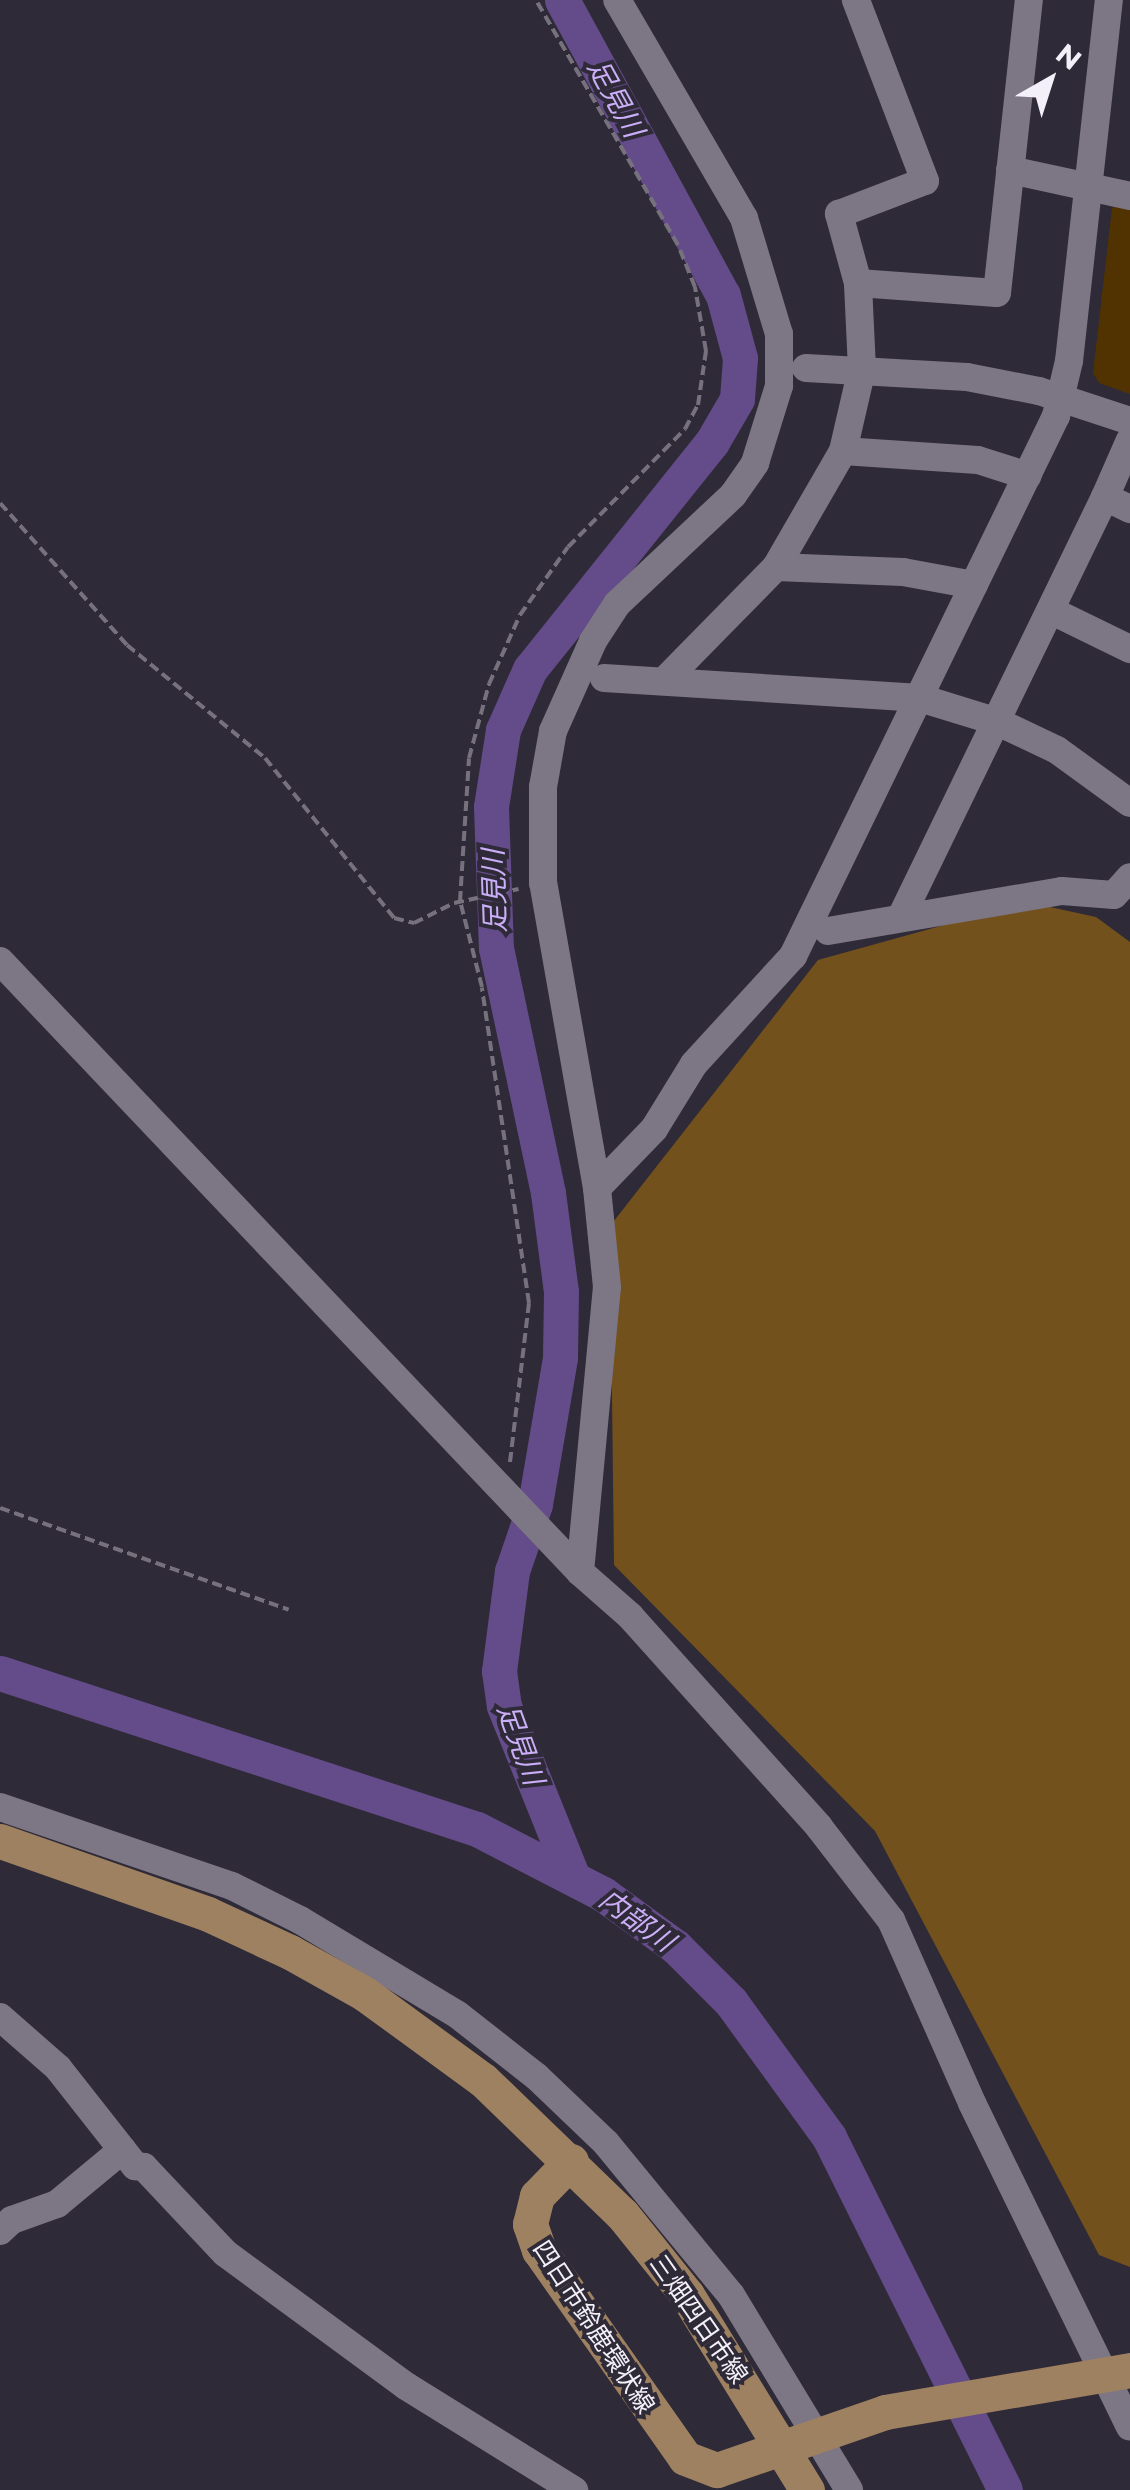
<!DOCTYPE html>
<meta charset="utf-8">
<style>
body{margin:0}
#map{position:relative;width:1130px;height:2490px;overflow:hidden;background:#2f2a37;font-family:Montserrat,"Noto Sans JP",sans-serif}
div>[style]{position:absolute}
.green>*{inset:0;background:#503300}
.forest>*{inset:0;background:#72511d}
.river>*{height:35px;margin:-17.5px;padding:0 17.5px;transform-origin:17.5px;border-radius:17.5px;background:#644b89}
.path>*{height:4px;margin-top:-2px;transform-origin:0;background:repeating-linear-gradient(90deg,#76717d 0 10px,transparent 0 15px)}
.minor>*{height:28px;margin:-14px;padding:0 14px;transform-origin:14px;border-radius:14px;background:#7c7685}
.major>*{height:35px;margin:-17.5px;padding:0 17.5px;transform-origin:17.5px;border-radius:17.5px;background:#9e8160}
span{translate:-50% -50%;white-space:nowrap;text-align:center;line-height:1.15;-webkit-text-stroke:8px #2f2a37;paint-order:stroke}
.street-label{font-size:25px;color:#f3f0f9}
.water-label{font-size:28px;color:#caaef7;font-style:italic}
.north{position:absolute;left:1000px;top:30px;width:100px;height:100px;-webkit-text-stroke:8px #2f2a37;paint-order:stroke;rotate:39deg;font-size:28px;font-weight:700;line-height:40px;text-align:center;color:#f3f0f9}
.north::after{content:'';display:block;margin:auto;width:35px;height:45px;background:#f3f0f9;clip-path:polygon(50% 0,100% 100%,50% 72%,0 100%)}
</style>
<div id="map">
<div class="green">
<i style="clip-path:polygon(1119px 202px,1130px 205px,1130px 394px,1099px 383px,1093px 373px,1112px 208px)"></i>
</div>
<div class="forest">
<i style="clip-path:polygon(1027px 902px,1096px 917px,1130px 942px,1130px 2267px,1099px 2255px,875px 1831px,614px 1565px,610px 1226px,818px 960px)"></i>
</div>
<div class="river">
<i style="left:562px;top:0;width:336px;rotate:61.4deg"></i>
<i style="left:723px;top:295px;width:65px;rotate:74.9deg"></i>
<i style="left:740px;top:358px;width:41px;rotate:94.2deg"></i>
<i style="left:737px;top:399px;width:50px;rotate:120.2deg"></i>
<i style="left:712px;top:442px;width:291px;rotate:128.7deg"></i>
<i style="left:530px;top:669px;width:67px;rotate:113.9deg"></i>
<i style="left:503px;top:730px;width:78px;rotate:98.9deg"></i>
<i style="left:491px;top:807px;width:141px;rotate:88deg"></i>
<i style="left:496px;top:948px;width:250px;rotate:78deg"></i>
<i style="left:548px;top:1193px;width:100px;rotate:82.5deg"></i>
<i style="left:561px;top:1292px;width:66px;rotate:90.9deg"></i>
<i style="left:560px;top:1358px;width:148px;rotate:99.7deg"></i>
<i style="left:535px;top:1504px;width:71px;rotate:108.9deg"></i>
<i style="left:512px;top:1571px;width:101px;rotate:97.4deg"></i>
<i style="left:499px;top:1671px;width:35px;rotate:82deg"></i>
<i style="left:504px;top:1706px;width:182px;rotate:68.1deg"></i>
<i style="left:0;top:1673px;width:502px;rotate:18.11deg"></i>
<i style="left:477px;top:1829px;width:142px;rotate:27.3deg"></i>
<i style="left:603px;top:1894px;width:90px;rotate:36deg"></i>
<i style="left:676px;top:1947px;width:78px;rotate:45deg"></i>
<i style="left:731px;top:2002px;width:167px;rotate:54deg"></i>
<i style="left:829px;top:2137px;width:394px;rotate:63.5deg"></i>
</div>
<div class="path">
<i style="left:0;top:503px;width:191px;rotate:48.2deg"></i>
<i style="left:127px;top:645px;width:178px;rotate:39.3deg"></i>
<i style="left:265px;top:758px;width:206px;rotate:51.1deg"></i>
<i style="left:394px;top:918px;width:21px;rotate:14deg"></i>
<i style="left:414px;top:923px;width:45px;rotate:-26.6deg"></i>
<i style="left:454px;top:903px;width:66px;rotate:-12.2deg"></i>
<i style="left:510px;top:1462px;width:160px;rotate:-83.2deg"></i>
<i style="left:529px;top:1303px;width:319px;rotate:-98.5deg"></i>
<i style="left:482px;top:987px;width:89px;rotate:-104.3deg"></i>
<i style="left:460px;top:901px;width:143px;rotate:-86.4deg"></i>
<i style="left:469px;top:758px;width:77px;rotate:-74.9deg"></i>
<i style="left:489px;top:684px;width:76px;rotate:-65.8deg"></i>
<i style="left:520px;top:615px;width:83px;rotate:-54.8deg"></i>
<i style="left:568px;top:547px;width:166px;rotate:-45.2deg"></i>
<i style="left:685px;top:429px;width:27px;rotate:-62deg"></i>
<i style="left:698px;top:405px;width:55px;rotate:-81.6deg"></i>
<i style="left:706px;top:351px;width:65px;rotate:-99.8deg"></i>
<i style="left:695px;top:287px;width:45px;rotate:-112deg"></i>
<i style="left:678px;top:245px;width:283px;rotate:-120.1deg"></i>
<i style="left:0;top:1508px;width:306px;rotate:19.4deg"></i>
</div>
<div class="minor">
<i style="left:1010px;top:170px;width:123px;rotate:12.2deg"></i>
<i style="left:858px;top:283px;width:139px;rotate:4.1deg"></i>
<i style="left:997px;top:293px;width:295px;rotate:-83.8deg"></i>
<i style="left:806px;top:368px;width:161px;rotate:3.2deg"></i>
<i style="left:967px;top:377px;width:73px;rotate:11deg"></i>
<i style="left:1039px;top:391px;width:96px;rotate:18.2deg"></i>
<i style="left:843px;top:451px;width:135px;rotate:3.8deg"></i>
<i style="left:978px;top:460px;width:52px;rotate:17.7deg"></i>
<i style="left:1105px;top:497px;width:62px;rotate:-66.3deg"></i>
<i style="left:776px;top:567px;width:127px;rotate:2.3deg"></i>
<i style="left:903px;top:572px;width:72px;rotate:10.4deg"></i>
<i style="left:1052px;top:611px;width:87px;rotate:26deg"></i>
<i style="left:604px;top:678px;width:317px;rotate:3.6deg"></i>
<i style="left:920px;top:698px;width:82px;rotate:17.1deg"></i>
<i style="left:998px;top:722px;width:65px;rotate:25.4deg"></i>
<i style="left:1057px;top:750px;width:90px;rotate:36deg"></i>
<i style="left:665px;top:680px;width:158px;rotate:-45.5deg"></i>
<i style="left:776px;top:567px;width:134px;rotate:-60deg"></i>
<i style="left:843px;top:451px;width:84px;rotate:-77deg"></i>
<i style="left:862px;top:369px;width:86px;rotate:-92.7deg"></i>
<i style="left:858px;top:283px;width:72px;rotate:-105.4deg"></i>
<i style="left:839px;top:214px;width:92px;rotate:-21deg"></i>
<i style="left:925px;top:181px;width:194px;rotate:-110.9deg"></i>
<i style="left:902px;top:915px;width:465px;rotate:-64.1deg"></i>
<i style="left:1105px;top:497px;width:28px;rotate:26deg"></i>
<i style="left:828px;top:931px;width:237px;rotate:-9.7deg"></i>
<i style="left:1062px;top:891px;width:52px;rotate:4.4deg"></i>
<i style="left:1114px;top:895px;width:24px;rotate:-48deg"></i>
<i style="left:0;top:961px;width:842px;rotate:46.49deg"></i>
<i style="left:580px;top:1572px;width:67px;rotate:41.3deg"></i>
<i style="left:630px;top:1616px;width:283px;rotate:48.1deg"></i>
<i style="left:819px;top:1827px;width:118px;rotate:52.3deg"></i>
<i style="left:891px;top:1920px;width:200px;rotate:66.1deg"></i>
<i style="left:972px;top:2103px;width:360px;rotate:64deg"></i>
<i style="left:597px;top:1188px;width:82px;rotate:-46deg"></i>
<i style="left:654px;top:1129px;width:76px;rotate:-58.4deg"></i>
<i style="left:694px;top:1064px;width:147px;rotate:-47.5deg"></i>
<i style="left:793px;top:956px;width:601px;rotate:-64.03deg"></i>
<i style="left:1056px;top:416px;width:57px;rotate:-76.7deg"></i>
<i style="left:1069px;top:361px;width:363px;rotate:-83.7deg"></i>
<i style="left:580px;top:1572px;width:286px;rotate:-84.6deg"></i>
<i style="left:607px;top:1287px;width:100px;rotate:-95.8deg"></i>
<i style="left:597px;top:1188px;width:310px;rotate:-100deg"></i>
<i style="left:543px;top:883px;width:96px;rotate:-90deg"></i>
<i style="left:543px;top:787px;width:57px;rotate:-79.9deg"></i>
<i style="left:553px;top:731px;width:98px;rotate:-66deg"></i>
<i style="left:593px;top:641px;width:44px;rotate:-57deg"></i>
<i style="left:617px;top:604px;width:159px;rotate:-43.2deg"></i>
<i style="left:733px;top:495px;width:39px;rotate:-55deg"></i>
<i style="left:755px;top:463px;width:81px;rotate:-72.7deg"></i>
<i style="left:779px;top:386px;width:52px;rotate:-90deg"></i>
<i style="left:779px;top:334px;width:121px;rotate:-106.8deg"></i>
<i style="left:744px;top:218px;width:252px;rotate:-120.2deg"></i>
<i style="left:0;top:1807px;width:245px;rotate:18.8deg"></i>
<i style="left:232px;top:1886px;width:76px;rotate:26.6deg"></i>
<i style="left:300px;top:1920px;width:184px;rotate:31deg"></i>
<i style="left:458px;top:2015px;width:100px;rotate:38.1deg"></i>
<i style="left:537px;top:2077px;width:95px;rotate:43.7deg"></i>
<i style="left:606px;top:2143px;width:197px;rotate:50.6deg"></i>
<i style="left:731px;top:2295px;width:228px;rotate:58.8deg"></i>
<i style="left:0;top:2017px;width:77px;rotate:41.3deg"></i>
<i style="left:58px;top:2068px;width:125px;rotate:51.8deg"></i>
<i style="left:135px;top:2166px;width:9px;rotate:6deg"></i>
<i style="left:144px;top:2167px;width:118px;rotate:46.7deg"></i>
<i style="left:225px;top:2253px;width:225px;rotate:36.3deg"></i>
<i style="left:406px;top:2386px;width:198px;rotate:31.8deg"></i>
<i style="left:0;top:2231px;width:16px;rotate:-43deg"></i>
<i style="left:12px;top:2220px;width:48px;rotate:-19.6deg"></i>
<i style="left:57px;top:2204px;width:85px;rotate:-39.7deg"></i>
</div>
<div class="major">
<i style="left:0;top:1841px;width:220px;rotate:19.3deg"></i>
<i style="left:208px;top:1914px;width:90px;rotate:24.9deg"></i>
<i style="left:290px;top:1952px;width:86px;rotate:29.2deg"></i>
<i style="left:365px;top:1994px;width:146px;rotate:36.1deg"></i>
<i style="left:483px;top:2080px;width:193px;rotate:44deg"></i>
<i style="left:622px;top:2214px;width:104px;rotate:51.3deg"></i>
<i style="left:687px;top:2295px;width:229px;rotate:58.4deg"></i>
<i style="left:571px;top:2161px;width:49px;rotate:134.2deg"></i>
<i style="left:537px;top:2196px;width:29px;rotate:104deg"></i>
<i style="left:530px;top:2224px;width:28px;rotate:71deg"></i>
<i style="left:539px;top:2250px;width:254px;rotate:54.9deg"></i>
<i style="left:685px;top:2458px;width:34px;rotate:21deg"></i>
<i style="left:717px;top:2470px;width:178px;rotate:-19deg"></i>
<i style="left:885px;top:2412px;width:249px;rotate:-9.7deg"></i>
</div>
<div class="street-label">
<span style="left:699px;top:2319px;rotate:55deg">三畑四日市線</span>
<span style="left:594px;top:2327px;rotate:57deg">四日市鈴鹿環状線</span>
</div>
<div class="water-label">
<span style="left:616px;top:98px;rotate:61deg">足見川</span>
<span style="left:494px;top:891px;rotate:-92deg">足見川</span>
<span style="left:521px;top:1744px;rotate:70deg">足見川</span>
<span style="left:637px;top:1920px;rotate:36deg">内部川</span>
</div>
<div class="north">N</div>
</div>
